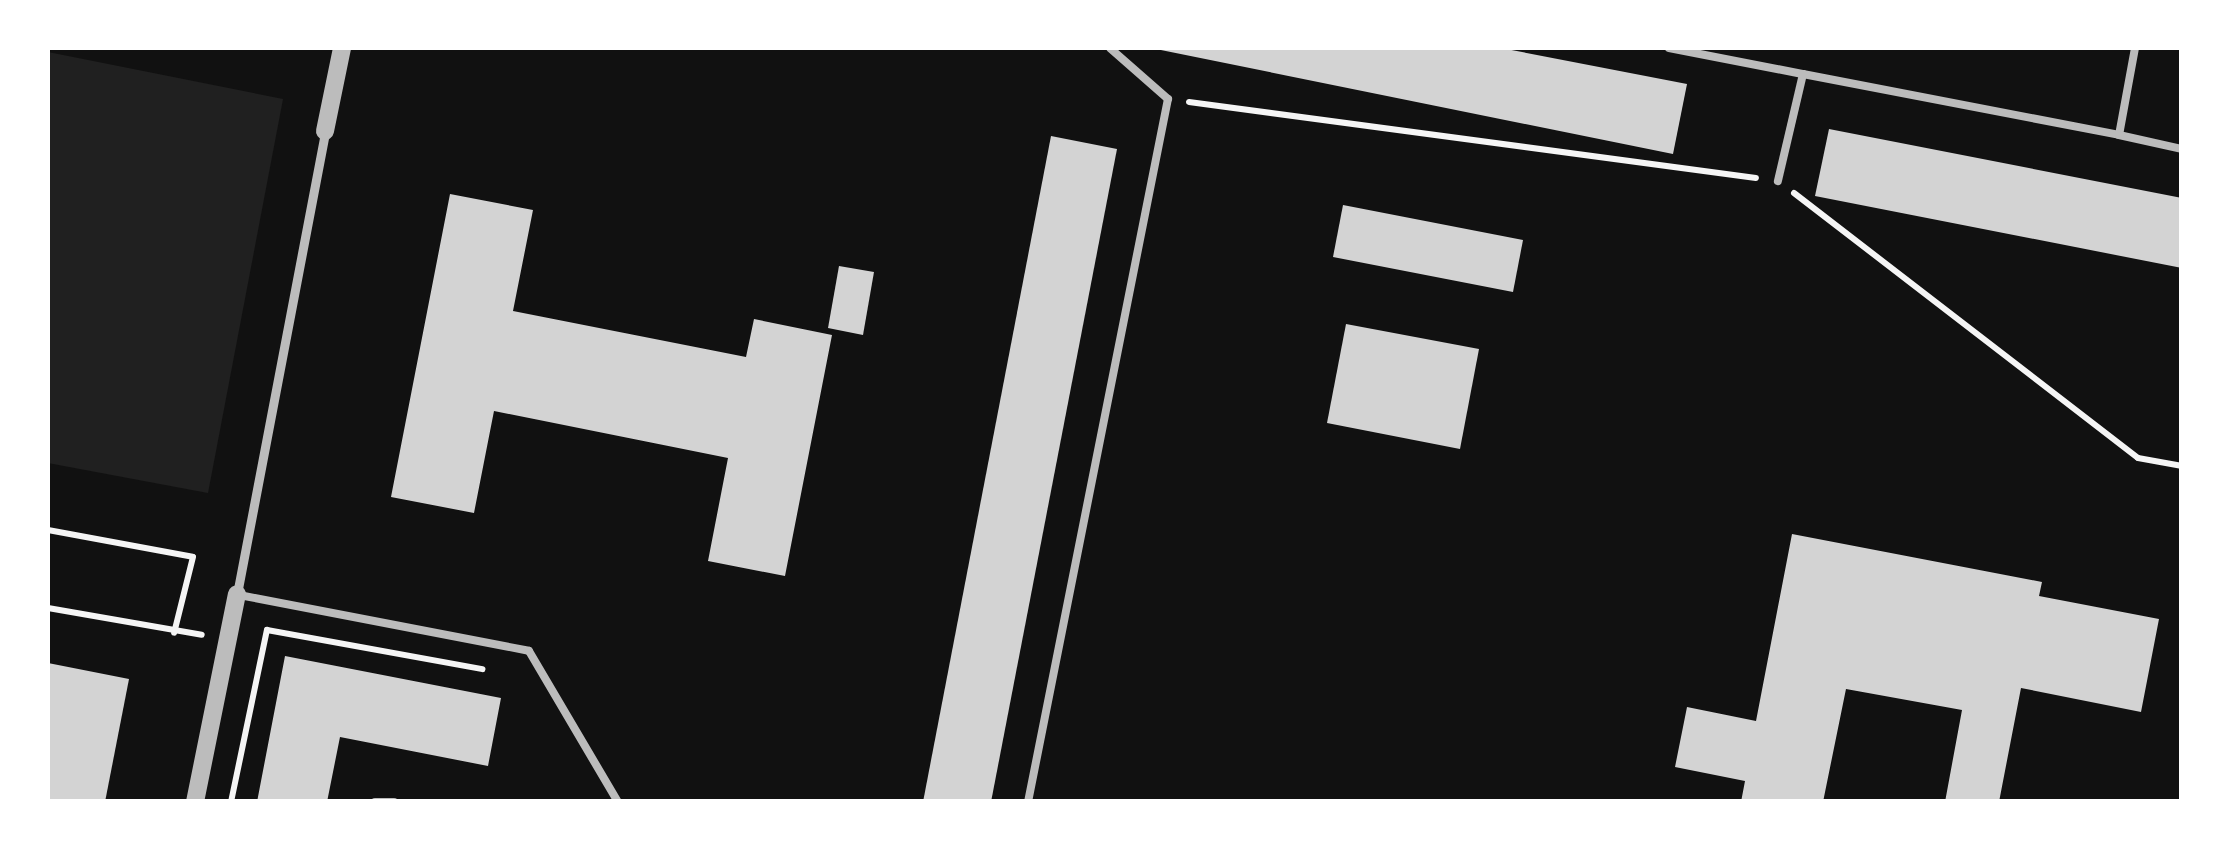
<!DOCTYPE html>
<style>
body{margin:0}
#map{position:relative;width:2229px;height:849px;overflow:hidden;background:#111;font-family:Ubuntu,sans-serif}
div>[style]{position:absolute}
.green>*{inset:0;background:#202020}
.building>*{inset:0;background:#d3d3d3}
.path>*{height:6px;margin:-3px;padding:0 3px;transform-origin:3px;border-radius:3px;background:#f5f5f5}
.service>*{height:8px;margin:-4px;padding:0 4px;transform-origin:4px;border-radius:4px;background:#bcbcbc}
.pedestrian>*{height:9px;margin:-4.5px;padding:0 4.5px;transform-origin:4.5px;border-radius:4.5px;background:#bcbcbc}
.tertiary>*{height:18px;margin:-9px;padding:0 9px;transform-origin:9px;border-radius:9px;background:#bcbcbc}
span{translate:-50% -50%;white-space:nowrap;text-align:center;line-height:1.15;-webkit-text-stroke:9px #fff;paint-order:stroke}
.frame{position:absolute;inset:0;border:50px solid #fff;pointer-events:none}
</style>
<div id="map">
<div class="green">
<i style="clip-path:polygon(48px 52px,283px 99px,208px 493px,48px 463px)"></i>
</div>
<div class="building">
<i style="clip-path:polygon(1151px 48px,1501px 48px,1687px 84px,1673px 154px)"></i>
<i style="clip-path:polygon(1829px 129px,2182px 198px,2182px 268px,1815px 196px)"></i>
<i style="clip-path:polygon(1051px 136px,1117px 149px,991px 802px,923px 802px)"></i>
<i style="clip-path:polygon(450px 194px,533px 210px,513px 311px,746px 357px,754px 319px,832px 335px,785px 576px,708px 561px,728px 458px,494px 411px,474px 513px,391px 497px)"></i>
<i style="clip-path:polygon(1343px 205px,1523px 240px,1513px 292px,1333px 257px)"></i>
<i style="clip-path:polygon(839px 266px,874px 272px,863px 335px,828px 328px)"></i>
<i style="clip-path:polygon(1346px 324px,1479px 349px,1460px 449px,1327px 423px)"></i>
<i style="clip-path:polygon(1792px 534px,2042px 582px,2039px 596px,2159px 619px,2141px 712px,2021px 688px,1999px 802px,1945px 802px,1962px 710px,1846px 689px,1823px 802px,1741px 802px,1745px 781px,1675px 767px,1687px 707px,1756px 721px)"></i>
<i style="clip-path:polygon(285px 656px,501px 698px,488px 766px,340px 737px,327px 802px,257px 802px)"></i>
<i style="clip-path:polygon(48px 663px,129px 679px,105px 802px,48px 802px)"></i>
</div>
<div class="path">
<i style="left:1189px;top:102px;width:572px;rotate:7.63deg"></i>
<i style="left:1794px;top:193px;width:434px;rotate:37.6deg"></i>
<i style="left:2138px;top:458px;width:45px;rotate:10.3deg"></i>
<i style="left:48px;top:530px;width:147px;rotate:10.5deg"></i>
<i style="left:193px;top:557px;width:78px;rotate:104deg"></i>
<i style="left:48px;top:608px;width:156px;rotate:9.9deg"></i>
<i style="left:231px;top:802px;width:176px;rotate:-78.2deg"></i>
<i style="left:267px;top:630px;width:219px;rotate:10.3deg"></i>
</div>
<div class="service">
<i style="left:1669px;top:48px;width:136px;rotate:11deg"></i>
<i style="left:1803px;top:74px;width:110px;rotate:103.2deg"></i>
<i style="left:2135px;top:48px;width:88px;rotate:100.4deg"></i>
<i style="left:2119px;top:135px;width:65px;rotate:12.5deg"></i>
<i style="left:1803px;top:74px;width:322px;rotate:10.9deg"></i>
<i style="left:239px;top:595px;width:295px;rotate:10.9deg"></i>
<i style="left:529px;top:651px;width:175px;rotate:59.5deg"></i>
<i style="left:375px;top:802px;width:19px"></i>
<i style="left:1028px;top:802px;width:717px;rotate:-78.74deg"></i>
<i style="left:1168px;top:99px;width:77px;rotate:-138.7deg"></i>
</div>
<div class="pedestrian">
<i style="left:237px;top:594px;width:471px;rotate:-79.2deg"></i>
</div>
<div class="tertiary">
<i style="left:325px;top:131px;width:85px;rotate:-78.4deg"></i>
<i style="left:195px;top:802px;width:212px;rotate:-78.6deg"></i>
</div>
<div class="frame"></div>
</div>
